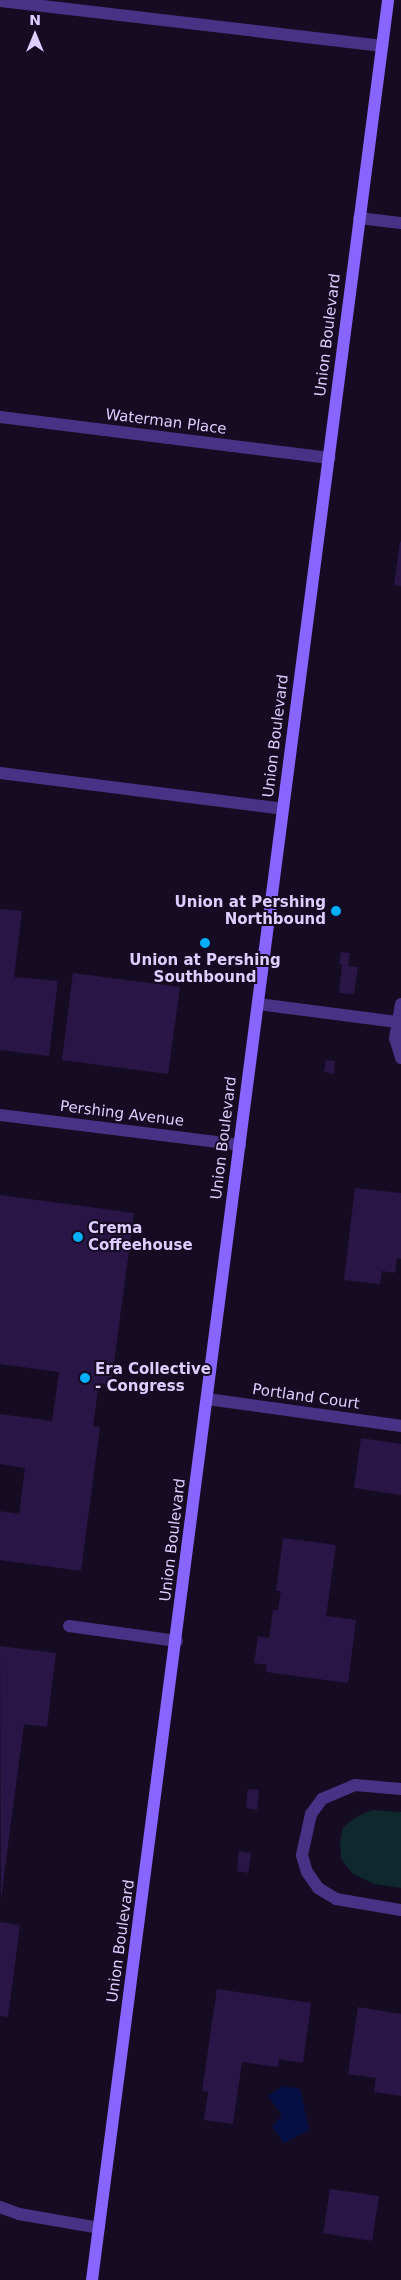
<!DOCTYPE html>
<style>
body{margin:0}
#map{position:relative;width:401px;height:2280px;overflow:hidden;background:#150c23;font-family:"DejaVu Sans",sans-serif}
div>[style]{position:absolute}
.green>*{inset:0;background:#0e282e}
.water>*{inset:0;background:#050f43}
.building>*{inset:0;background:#291646}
.lane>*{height:12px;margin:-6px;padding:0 6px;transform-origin:6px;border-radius:6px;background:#473386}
.street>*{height:12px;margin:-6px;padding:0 6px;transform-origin:6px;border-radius:6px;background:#473386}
.secondary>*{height:12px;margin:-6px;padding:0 6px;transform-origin:6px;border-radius:6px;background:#8865ff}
.dots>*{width:14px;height:14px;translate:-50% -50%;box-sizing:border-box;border:2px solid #150c23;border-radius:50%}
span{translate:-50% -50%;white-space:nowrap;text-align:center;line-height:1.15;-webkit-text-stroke:4px #150c23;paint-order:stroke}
.street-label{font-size:15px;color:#deceff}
.poi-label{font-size:15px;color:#deceff;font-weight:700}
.right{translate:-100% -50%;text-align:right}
.left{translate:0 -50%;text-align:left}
.north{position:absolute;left:10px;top:10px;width:50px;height:50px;-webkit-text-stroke:4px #150c23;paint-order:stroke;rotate:0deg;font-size:14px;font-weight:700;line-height:20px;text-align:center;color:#deceff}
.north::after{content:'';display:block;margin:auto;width:18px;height:22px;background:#deceff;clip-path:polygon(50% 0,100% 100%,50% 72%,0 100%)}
</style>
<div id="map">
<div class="green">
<i style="clip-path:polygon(372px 1810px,401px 1812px,401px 1888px,374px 1884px,353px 1874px,341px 1859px,340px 1842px,343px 1827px,358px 1816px)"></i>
</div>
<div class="water">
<i style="clip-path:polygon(283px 2086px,300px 2089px,309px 2130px,284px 2143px,272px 2127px,282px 2115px,268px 2096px)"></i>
</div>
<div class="building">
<i style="clip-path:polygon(400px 542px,401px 542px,401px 586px,394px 585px)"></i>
<i style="clip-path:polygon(0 909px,22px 911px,14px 977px,58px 981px,49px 1056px,0 1050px)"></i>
<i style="clip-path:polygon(341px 952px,350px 953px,348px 966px,358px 967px,354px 994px,339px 993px,342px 965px,339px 964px)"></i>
<i style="clip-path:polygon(73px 973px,180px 987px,168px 1074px,62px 1060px)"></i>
<i style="clip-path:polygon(326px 1060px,335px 1061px,334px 1074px,324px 1072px)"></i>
<i style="clip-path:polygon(355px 1188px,401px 1193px,401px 1259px,397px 1258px,395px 1273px,382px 1271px,380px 1284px,344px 1280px)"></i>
<i style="clip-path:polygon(0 1195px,134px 1213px,111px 1385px,99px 1383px,93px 1426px,100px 1427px,81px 1571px,0 1560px,0 1511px,19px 1514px,25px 1468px,0 1464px,0 1414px,52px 1421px,59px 1372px,0 1364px)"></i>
<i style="clip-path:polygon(361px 1438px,401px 1444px,401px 1495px,354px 1488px)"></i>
<i style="clip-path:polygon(283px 1538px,336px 1545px,326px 1616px,356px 1620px,348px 1683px,266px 1672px,267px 1665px,254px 1663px,258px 1636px,269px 1638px,273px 1610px,278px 1610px,281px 1591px,276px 1591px)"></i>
<i style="clip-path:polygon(0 1646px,56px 1653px,47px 1727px,24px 1724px,1px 1899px)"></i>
<i style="clip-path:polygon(248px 1789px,259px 1790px,257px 1810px,246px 1808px)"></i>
<i style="clip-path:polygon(239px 1851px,251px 1853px,248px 1873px,237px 1871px)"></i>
<i style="clip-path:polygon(0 1922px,20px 1925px,8px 2017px,0 2016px)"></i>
<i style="clip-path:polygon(217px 1989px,311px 2003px,303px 2063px,279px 2059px,278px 2067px,242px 2062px,233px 2124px,204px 2120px,208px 2092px,202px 2091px)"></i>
<i style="clip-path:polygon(358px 2007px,401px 2014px,401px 2096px,374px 2092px,376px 2078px,348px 2074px)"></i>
<i style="clip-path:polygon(330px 2189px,379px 2196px,372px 2241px,323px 2233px)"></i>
</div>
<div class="lane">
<i style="left:0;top:1px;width:385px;rotate:6.7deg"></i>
<i style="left:0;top:773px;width:285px;rotate:7.2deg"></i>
<i style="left:258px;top:1004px;width:140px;rotate:7.4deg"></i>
<i style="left:207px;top:1399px;width:196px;rotate:7.9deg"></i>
<i style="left:69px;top:1626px;width:109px;rotate:7.9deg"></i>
<i style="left:0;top:2207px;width:20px;rotate:20deg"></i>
<i style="left:19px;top:2214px;width:81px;rotate:9.9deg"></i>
</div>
<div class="street">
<i style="left:359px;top:218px;width:42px;rotate:6.8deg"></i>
<i style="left:0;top:417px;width:332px;rotate:7.1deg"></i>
<i style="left:401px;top:1004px;width:35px;rotate:100deg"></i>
<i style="left:395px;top:1038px;width:21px;rotate:73deg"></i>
<i style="left:0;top:1115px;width:242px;rotate:7.1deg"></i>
<i style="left:401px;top:1789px;width:46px;rotate:-175deg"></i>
<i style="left:355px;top:1785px;width:36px;rotate:157deg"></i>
<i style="left:322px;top:1799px;width:19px;rotate:126deg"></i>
<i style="left:311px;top:1814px;width:42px;rotate:102.4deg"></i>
<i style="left:302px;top:1855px;width:18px;rotate:74deg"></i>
<i style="left:307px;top:1872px;width:19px;rotate:55deg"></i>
<i style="left:318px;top:1888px;width:21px;rotate:31deg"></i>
<i style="left:336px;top:1899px;width:66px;rotate:9.6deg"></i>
</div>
<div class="secondary">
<i style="left:92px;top:2280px;width:2299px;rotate:-82.6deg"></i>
</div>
<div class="dots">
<i style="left:336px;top:911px;background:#00aef9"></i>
<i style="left:205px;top:943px;background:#00aef9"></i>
<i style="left:78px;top:1237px;background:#00aef9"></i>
<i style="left:85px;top:1378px;background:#00aef9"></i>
</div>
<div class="street-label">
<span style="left:328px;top:335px;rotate:-83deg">Union Boulevard</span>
<span style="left:166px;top:422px;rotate:7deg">Waterman Place</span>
<span style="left:276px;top:736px;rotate:-83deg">Union Boulevard</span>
<span style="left:122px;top:1114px;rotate:7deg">Pershing Avenue</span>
<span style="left:224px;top:1138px;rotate:-83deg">Union Boulevard</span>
<span style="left:306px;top:1397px;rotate:8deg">Portland Court</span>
<span style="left:173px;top:1540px;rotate:-83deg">Union Boulevard</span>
<span style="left:121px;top:1941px;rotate:-82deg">Union Boulevard</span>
</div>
<div class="poi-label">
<span class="right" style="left:326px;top:911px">Union at Pershing<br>Northbound</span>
<span style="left:205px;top:969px">Union at Pershing<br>Southbound</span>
<span class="left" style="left:88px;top:1237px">Crema<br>Coffeehouse</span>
<span class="left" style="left:95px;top:1378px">Era Collective<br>- Congress</span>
</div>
<div class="north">N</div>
</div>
